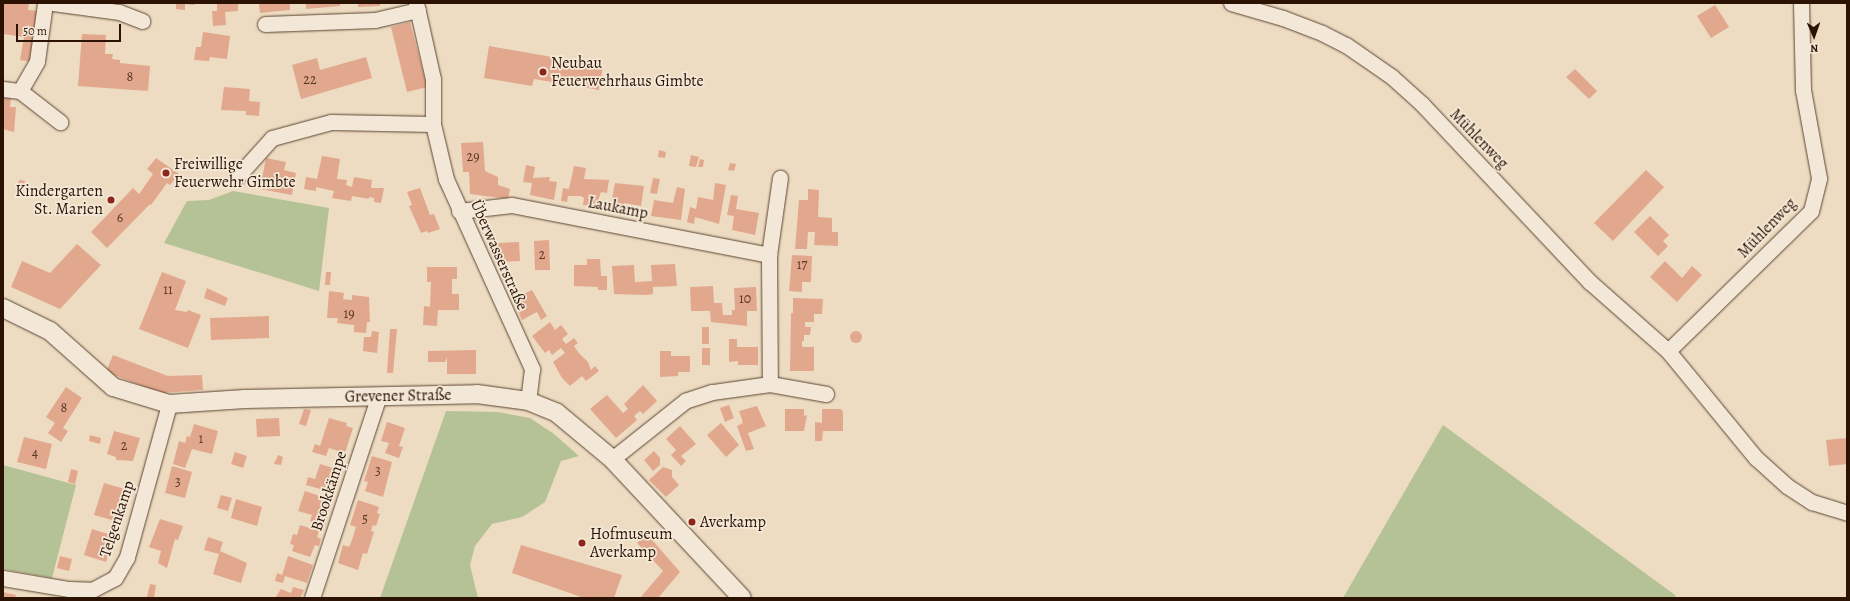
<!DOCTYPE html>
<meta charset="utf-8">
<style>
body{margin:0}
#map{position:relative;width:1850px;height:601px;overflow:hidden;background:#eddcc1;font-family:Alegreya,serif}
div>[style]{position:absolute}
.green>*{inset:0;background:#b4c296}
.building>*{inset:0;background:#e2a88d}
.round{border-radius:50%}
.roads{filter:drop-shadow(0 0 1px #5c4432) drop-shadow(0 0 1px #5c4432)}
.minor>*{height:15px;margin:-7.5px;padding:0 7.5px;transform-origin:7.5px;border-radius:7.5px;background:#f3e8d7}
.tertiary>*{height:18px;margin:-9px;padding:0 9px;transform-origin:9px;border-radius:9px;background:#f3e8d7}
.dots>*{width:11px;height:11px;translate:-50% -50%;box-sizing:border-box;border:2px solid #f3e8d7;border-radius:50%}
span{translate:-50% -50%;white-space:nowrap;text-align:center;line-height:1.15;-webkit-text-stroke:3.5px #f3e8d7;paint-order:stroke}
.number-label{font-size:14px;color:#5a3826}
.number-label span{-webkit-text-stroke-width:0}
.poi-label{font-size:16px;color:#2c1203}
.left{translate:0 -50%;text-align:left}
.right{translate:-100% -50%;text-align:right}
.street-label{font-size:16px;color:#2c1203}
.frame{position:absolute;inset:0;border:4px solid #2c1203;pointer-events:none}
.north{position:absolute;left:1794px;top:16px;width:40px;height:40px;-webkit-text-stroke:3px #f3e8d7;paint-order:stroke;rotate:178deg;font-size:11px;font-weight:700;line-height:16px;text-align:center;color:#2c1203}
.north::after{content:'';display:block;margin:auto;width:14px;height:18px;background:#2c1203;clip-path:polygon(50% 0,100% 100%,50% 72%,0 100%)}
.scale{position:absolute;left:16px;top:24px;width:105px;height:18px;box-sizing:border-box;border:2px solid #2c1203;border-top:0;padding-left:5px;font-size:12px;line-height:14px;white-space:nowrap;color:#2c1203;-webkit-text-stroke:3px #f3e8d7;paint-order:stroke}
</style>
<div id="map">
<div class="green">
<i style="clip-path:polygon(233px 191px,329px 208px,319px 291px,164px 243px,187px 201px,209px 200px)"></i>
<i style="clip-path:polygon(446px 411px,498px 412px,530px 418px,554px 434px,579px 456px,561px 461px,545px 502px,522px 517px,492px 524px,475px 546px,470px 565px,478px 598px,380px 598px)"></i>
<i style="clip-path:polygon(1443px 425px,1675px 595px,1676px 598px,1343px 598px)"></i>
<i style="clip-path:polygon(3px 465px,76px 485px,52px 578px,3px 569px)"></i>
</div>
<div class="building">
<i style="clip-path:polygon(3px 3px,29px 3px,28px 10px,39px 11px,31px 62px,20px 60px,24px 37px,3px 34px)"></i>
<i style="clip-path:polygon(176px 3px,195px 3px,194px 5px,185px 4px,185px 10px,176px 9px)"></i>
<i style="clip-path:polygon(217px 3px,238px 3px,238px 11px,225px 12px,226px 25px,213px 26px,212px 11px,217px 11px)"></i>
<i style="clip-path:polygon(259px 3px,290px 3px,290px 10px,260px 13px)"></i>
<i style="clip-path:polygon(306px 3px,340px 3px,340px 6px,306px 9px)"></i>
<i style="clip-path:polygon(358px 3px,380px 3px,380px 6px,358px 7px)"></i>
<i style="clip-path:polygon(1715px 5px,1729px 27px,1711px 38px,1697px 16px)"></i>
<i style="clip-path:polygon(410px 22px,427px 87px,407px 92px,391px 27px)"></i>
<i style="clip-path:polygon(203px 32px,230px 36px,227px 59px,210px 57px,209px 61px,194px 60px,196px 47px,201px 47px)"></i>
<i style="clip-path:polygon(82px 34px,106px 35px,105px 54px,113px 54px,112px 59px,120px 60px,120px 63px,150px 66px,148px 91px,78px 86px)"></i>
<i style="clip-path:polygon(489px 46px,603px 66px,599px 90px,534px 79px,532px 86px,484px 78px)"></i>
<i style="clip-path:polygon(366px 57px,372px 78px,301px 99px,292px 65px,317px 58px,320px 70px)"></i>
<i style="clip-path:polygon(1575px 69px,1597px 91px,1589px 99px,1566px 77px)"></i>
<i style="clip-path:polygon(224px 87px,250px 89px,249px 101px,260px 102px,259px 116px,246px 115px,246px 111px,221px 110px)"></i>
<i style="clip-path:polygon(3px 96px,11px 97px,10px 107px,16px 107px,14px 132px,3px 129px)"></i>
<i style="clip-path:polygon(483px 142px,485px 171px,498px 177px,498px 185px,510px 189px,508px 199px,470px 194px,469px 172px,463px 172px,461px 143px)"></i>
<i style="clip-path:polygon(659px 150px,666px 152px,665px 158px,658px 157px)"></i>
<i style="clip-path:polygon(691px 155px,699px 157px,696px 167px,689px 166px)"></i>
<i style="clip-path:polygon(322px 156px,340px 159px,337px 179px,347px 180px,346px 185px,352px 187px,354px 177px,372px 180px,371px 188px,384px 188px,381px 203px,374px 202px,374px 198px,369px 197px,369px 199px,352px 196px,351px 201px,332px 198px,334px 191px,316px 187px,316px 191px,304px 189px,306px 177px,317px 179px)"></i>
<i style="clip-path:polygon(156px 158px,179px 174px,170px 185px,167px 183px,151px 205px,150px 204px,107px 248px,91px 232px,133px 188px,139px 194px,153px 174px,147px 169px)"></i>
<i style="clip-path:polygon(266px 158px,286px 162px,284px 170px,296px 173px,292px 195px,260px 189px)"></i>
<i style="clip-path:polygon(700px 159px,704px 160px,703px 167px,698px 167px)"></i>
<i style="clip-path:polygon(730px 163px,736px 164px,734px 171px,728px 170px)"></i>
<i style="clip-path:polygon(526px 165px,535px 167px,533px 178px,550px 177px,549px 181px,557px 182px,554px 200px,530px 195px,532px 183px,523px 182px)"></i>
<i style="clip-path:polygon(574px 166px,586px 168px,584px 179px,609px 180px,607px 193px,601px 192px,596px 207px,583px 205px,584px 198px,581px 196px,568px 196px,567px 202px,561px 201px,563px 188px,569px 189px)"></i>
<i style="clip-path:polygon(1646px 170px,1664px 187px,1613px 241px,1594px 223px)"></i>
<i style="clip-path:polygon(653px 178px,660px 179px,657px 194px,650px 193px)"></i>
<i style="clip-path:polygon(19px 180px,25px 181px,23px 191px,17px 190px)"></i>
<i style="clip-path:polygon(615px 183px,644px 186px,641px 206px,624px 203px,622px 211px,610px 209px)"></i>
<i style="clip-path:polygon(715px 183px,726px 185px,719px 224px,695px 217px,694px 224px,687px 222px,690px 207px,696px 209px,698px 197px,713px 200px)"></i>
<i style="clip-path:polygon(677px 187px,685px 189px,681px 220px,651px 216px,654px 200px,673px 203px)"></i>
<i style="clip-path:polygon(420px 188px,430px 215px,434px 214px,440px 229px,428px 233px,427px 231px,421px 233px,409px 206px,412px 205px,407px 192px)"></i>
<i style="clip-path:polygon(808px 189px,819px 190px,818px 217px,832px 218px,832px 232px,838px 232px,838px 246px,814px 245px,815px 232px,808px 232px,807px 249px,795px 249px,799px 200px,808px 200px)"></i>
<i style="clip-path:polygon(731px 195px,738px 196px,736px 209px,759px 213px,755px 235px,732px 230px,734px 216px,727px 215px)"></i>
<i style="clip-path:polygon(1650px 216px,1669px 235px,1663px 241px,1668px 246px,1658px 256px,1634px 232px)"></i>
<i style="clip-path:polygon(549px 240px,550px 270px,535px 270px,534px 241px)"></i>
<i style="clip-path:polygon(519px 242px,520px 261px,499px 262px,498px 243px)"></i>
<i style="clip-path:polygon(77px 244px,101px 265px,60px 309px,11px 287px,22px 261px,50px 273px)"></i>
<i style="clip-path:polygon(792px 255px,812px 256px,811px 282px,802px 282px,802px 292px,789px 291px)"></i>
<i style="clip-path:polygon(587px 259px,600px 259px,601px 276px,607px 276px,607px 290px,598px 290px,598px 287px,574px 286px,574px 265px,587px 265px)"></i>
<i style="clip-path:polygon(1665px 261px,1682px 278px,1692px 266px,1702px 275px,1677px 302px,1650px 277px)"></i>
<i style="clip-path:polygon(675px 264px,677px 286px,653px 287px,653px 294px,646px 295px,614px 294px,612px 266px,634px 265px,635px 282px,652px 281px,651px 265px)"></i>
<i style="clip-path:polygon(427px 267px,457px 267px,457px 279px,452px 279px,452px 294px,459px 294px,459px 310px,438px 310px,437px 326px,423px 325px,424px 306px,430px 307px,431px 282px,427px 282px)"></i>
<i style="clip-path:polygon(162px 272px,186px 281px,175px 310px,187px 312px,188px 310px,201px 315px,188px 348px,139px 329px)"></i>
<i style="clip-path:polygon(326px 272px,331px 272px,330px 285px,325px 285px)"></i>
<i style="clip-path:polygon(713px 286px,714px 303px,722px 303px,723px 315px,732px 315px,732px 310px,735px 310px,734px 288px,756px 287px,757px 311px,747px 311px,747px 326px,711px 322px,710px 311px,691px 311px,690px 287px)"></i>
<i style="clip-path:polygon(207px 288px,228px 298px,225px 306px,204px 298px)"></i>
<i style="clip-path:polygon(532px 290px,547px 316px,541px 320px,537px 312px,522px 320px,513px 299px)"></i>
<i style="clip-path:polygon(329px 291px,344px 293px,343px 299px,352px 300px,352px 295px,369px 297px,370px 322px,367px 322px,366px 333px,354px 332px,354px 325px,337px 323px,338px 318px,327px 318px)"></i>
<i style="clip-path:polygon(793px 298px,823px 299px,822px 314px,814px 314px,814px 322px,805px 322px,805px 327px,811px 327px,810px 335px,804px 335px,804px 341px,802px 341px,802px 347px,814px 347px,814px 371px,790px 371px,791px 313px,793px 313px)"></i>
<i style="clip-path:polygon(269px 316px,269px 338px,211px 340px,210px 318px)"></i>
<i style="clip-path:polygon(550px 322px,555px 330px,561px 325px,568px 334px,562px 339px,566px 344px,574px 338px,578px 343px,574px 346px,578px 352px,588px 362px,591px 370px,595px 366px,599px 371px,586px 381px,582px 376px,570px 386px,562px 378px,553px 362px,565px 353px,561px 348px,552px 355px,549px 350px,545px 353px,532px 336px)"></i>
<i style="clip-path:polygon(702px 327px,709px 327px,709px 344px,702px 344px)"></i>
<i style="clip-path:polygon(390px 329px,397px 329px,393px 373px,387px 373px)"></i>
<i style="clip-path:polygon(372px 331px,379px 332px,377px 353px,363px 351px,364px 337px,371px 337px)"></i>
<i class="round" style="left:850px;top:331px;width:12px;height:12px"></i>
<i style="clip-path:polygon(729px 339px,737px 339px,737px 347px,758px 347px,758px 365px,738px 365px,738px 361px,729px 362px)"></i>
<i style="clip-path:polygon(702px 348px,710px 348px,710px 365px,702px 365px)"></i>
<i style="clip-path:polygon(476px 350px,476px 374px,447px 374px,447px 357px,445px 362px,428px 362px,428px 351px)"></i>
<i style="clip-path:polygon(660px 351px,671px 351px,671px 356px,690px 356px,690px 372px,678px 372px,678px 376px,660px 377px)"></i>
<i style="clip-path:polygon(113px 355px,168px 376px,202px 375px,203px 390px,161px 393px,106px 372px)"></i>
<i style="clip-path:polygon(643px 385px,657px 401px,643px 414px,640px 411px,634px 416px,637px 420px,616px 438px,590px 409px,607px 395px,623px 413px,628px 409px,624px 404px)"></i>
<i style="clip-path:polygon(66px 387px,82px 398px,63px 428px,68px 431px,61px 442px,48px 433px,55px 423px,46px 417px)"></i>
<i style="clip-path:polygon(729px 405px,734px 418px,725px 422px,720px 408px)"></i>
<i style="clip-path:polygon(757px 406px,766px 426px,748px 433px,754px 449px,746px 451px,737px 426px,743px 423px,739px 411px)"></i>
<i style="clip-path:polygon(304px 409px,311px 410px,306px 426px,299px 424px)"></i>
<i style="clip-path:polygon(785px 409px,804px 409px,804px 416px,807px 415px,804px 431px,785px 431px)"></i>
<i style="clip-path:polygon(822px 409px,841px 409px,843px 412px,843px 431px,823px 431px,822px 441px,815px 441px,815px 422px,822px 423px)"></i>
<i style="clip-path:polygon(279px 418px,280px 436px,257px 437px,256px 419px)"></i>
<i style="clip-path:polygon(329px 418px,347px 423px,346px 426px,353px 428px,345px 453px,329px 448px,326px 456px,312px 452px,315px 444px,320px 446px)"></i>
<i style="clip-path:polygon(387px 422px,405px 428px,399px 446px,403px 447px,399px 458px,385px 453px,389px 443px,381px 441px)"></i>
<i style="clip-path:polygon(721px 423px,739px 445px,726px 457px,707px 435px)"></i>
<i style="clip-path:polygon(194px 424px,218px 431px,212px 454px,192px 449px,185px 468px,173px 464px,179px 441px,185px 443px,187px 436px,190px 437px)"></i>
<i style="clip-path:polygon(680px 426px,696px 444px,681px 456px,686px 461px,681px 466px,671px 455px,676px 450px,666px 439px)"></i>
<i style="clip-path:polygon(114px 431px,140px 438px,133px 461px,116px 460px,116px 457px,107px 454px)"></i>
<i style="clip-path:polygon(90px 435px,101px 438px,100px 444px,89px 441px)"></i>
<i style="clip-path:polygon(24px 437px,52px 444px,46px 469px,17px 462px)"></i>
<i style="clip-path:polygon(1847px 438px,1847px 464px,1829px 466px,1826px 440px)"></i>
<i style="clip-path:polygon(654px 451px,660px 458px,660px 465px,653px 471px,644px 460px)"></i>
<i style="clip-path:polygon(235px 452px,247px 456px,243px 468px,231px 464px)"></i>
<i style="clip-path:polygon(278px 455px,283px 457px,281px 465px,274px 464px)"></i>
<i style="clip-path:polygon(372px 456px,392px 462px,383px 497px,365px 491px,368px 482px,364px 481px)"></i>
<i style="clip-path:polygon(320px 464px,343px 471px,336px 487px,326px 484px,324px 490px,306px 485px,308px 477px,315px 479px)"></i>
<i style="clip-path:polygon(172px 466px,192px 472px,185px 498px,165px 493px)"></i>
<i style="clip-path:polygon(663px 467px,672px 470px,672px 477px,679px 485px,666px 497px,649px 480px)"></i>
<i style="clip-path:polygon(71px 469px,78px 471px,75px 484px,68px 482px)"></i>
<i style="clip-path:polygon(104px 483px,128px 490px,119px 522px,94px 515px)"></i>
<i style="clip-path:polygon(305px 491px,331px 500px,325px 526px,310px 521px,312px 515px,298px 511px)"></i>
<i style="clip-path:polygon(221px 495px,232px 498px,228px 511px,217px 508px)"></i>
<i style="clip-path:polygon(236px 499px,262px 507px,257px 526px,231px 518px)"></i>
<i style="clip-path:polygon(358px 500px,379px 507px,377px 513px,380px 514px,376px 526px,373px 525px,371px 531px,374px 532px,367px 554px,363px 553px,358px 570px,338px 563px,343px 545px,349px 547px,352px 540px,356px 527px,350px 525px)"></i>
<i style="clip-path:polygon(160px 519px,183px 526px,178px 540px,175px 539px,167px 568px,158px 563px,161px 551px,149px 547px)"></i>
<i style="clip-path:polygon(300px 525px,319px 531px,317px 537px,321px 539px,319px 546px,315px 545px,310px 557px,292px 551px,294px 545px,290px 544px,293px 534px,297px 535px)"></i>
<i style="clip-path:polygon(92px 529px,114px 536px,106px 562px,84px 555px)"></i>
<i style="clip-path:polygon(647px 534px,680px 572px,658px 598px,640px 598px,663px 571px,637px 543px)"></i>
<i style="clip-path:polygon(208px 537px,223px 542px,220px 551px,247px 563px,241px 583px,213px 574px,219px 554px,204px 550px)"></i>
<i style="clip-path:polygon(521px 545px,622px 575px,614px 598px,584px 598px,512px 573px)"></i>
<i style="clip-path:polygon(60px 556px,72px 559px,69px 571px,57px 568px)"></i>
<i style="clip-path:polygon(288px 556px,313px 565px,307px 583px,285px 576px,283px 583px,275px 581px,277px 573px,282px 575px)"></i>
<i style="clip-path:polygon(150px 584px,156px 585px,154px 598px,147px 597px)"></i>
<i style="clip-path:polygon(293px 587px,304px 590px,300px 598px,275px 598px,281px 589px,291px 593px)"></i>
<i style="clip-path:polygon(3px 592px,16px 595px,15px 598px,3px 598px)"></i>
</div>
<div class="roads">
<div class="minor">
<i style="left:53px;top:3px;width:67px;rotate:7.8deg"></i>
<i style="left:119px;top:12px;width:25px;rotate:21deg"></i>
<i style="left:416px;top:3px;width:78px;rotate:77.4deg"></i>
<i style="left:433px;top:79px;width:45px;rotate:90deg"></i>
<i style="left:433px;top:124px;width:57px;rotate:76.7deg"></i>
<i style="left:446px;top:179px;width:209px;rotate:65.6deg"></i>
<i style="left:532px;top:369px;width:32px;rotate:97deg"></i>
<i style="left:1231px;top:3px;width:54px;rotate:16.1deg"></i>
<i style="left:1283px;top:18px;width:42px;rotate:21deg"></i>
<i style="left:1322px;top:33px;width:27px;rotate:27deg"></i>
<i style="left:1346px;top:45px;width:56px;rotate:34.8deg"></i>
<i style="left:1392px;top:77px;width:40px;rotate:42deg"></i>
<i style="left:1422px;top:104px;width:245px;rotate:46.7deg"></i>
<i style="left:1590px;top:282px;width:104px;rotate:41.5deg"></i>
<i style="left:1668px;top:351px;width:139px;rotate:50.6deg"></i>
<i style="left:1756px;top:458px;width:42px;rotate:42.1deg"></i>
<i style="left:1787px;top:486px;width:30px;rotate:33deg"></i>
<i style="left:1812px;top:502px;width:37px;rotate:17deg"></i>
<i style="left:265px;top:24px;width:110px;rotate:-2.1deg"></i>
<i style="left:375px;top:20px;width:44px;rotate:-13.1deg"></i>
<i style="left:3px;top:89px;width:17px;rotate:7deg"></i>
<i style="left:20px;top:91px;width:51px;rotate:37.8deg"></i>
<i style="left:20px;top:91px;width:34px;rotate:-60deg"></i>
<i style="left:37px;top:61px;width:59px;rotate:-82.1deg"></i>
<i style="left:237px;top:177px;width:52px;rotate:-48.1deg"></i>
<i style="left:272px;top:138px;width:61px;rotate:-15.2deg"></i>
<i style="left:331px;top:122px;width:102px;rotate:1.1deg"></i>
<i style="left:459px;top:211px;width:53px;rotate:-6.5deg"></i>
<i style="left:512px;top:205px;width:262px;rotate:11deg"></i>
<i style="left:769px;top:255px;width:129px;rotate:89.6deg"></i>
<i style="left:770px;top:384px;width:59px;rotate:172.1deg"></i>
<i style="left:712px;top:392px;width:28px;rotate:162deg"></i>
<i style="left:685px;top:401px;width:93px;rotate:141.5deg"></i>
<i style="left:769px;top:255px;width:78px;rotate:-81.9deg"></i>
<i style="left:1668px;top:351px;width:200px;rotate:-44.4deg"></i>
<i style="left:1811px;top:211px;width:34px;rotate:-76deg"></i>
<i style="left:1819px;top:178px;width:89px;rotate:-100.3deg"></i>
<i style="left:1803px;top:90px;width:87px;rotate:-91.3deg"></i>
<i style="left:770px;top:384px;width:57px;rotate:10.1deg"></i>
<i style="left:3px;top:578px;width:67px;rotate:9.5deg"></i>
<i style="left:69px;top:589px;width:23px;rotate:2deg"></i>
<i style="left:92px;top:590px;width:26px;rotate:-28deg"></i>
<i style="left:115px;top:578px;width:24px;rotate:-60deg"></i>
<i style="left:127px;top:557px;width:159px;rotate:-74.6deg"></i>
<i style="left:312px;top:598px;width:213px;rotate:-71.7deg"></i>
</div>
<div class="tertiary">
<i style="left:3px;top:308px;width:52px;rotate:26.1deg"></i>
<i style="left:50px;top:331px;width:84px;rotate:41.6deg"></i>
<i style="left:113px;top:387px;width:59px;rotate:16.9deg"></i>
<i style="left:169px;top:404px;width:76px;rotate:-3.8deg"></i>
<i style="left:245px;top:399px;width:232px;rotate:-1.2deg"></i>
<i style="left:477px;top:394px;width:51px;rotate:7.8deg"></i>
<i style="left:528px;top:401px;width:31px;rotate:22deg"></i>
<i style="left:557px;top:413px;width:72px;rotate:39.9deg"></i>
<i style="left:612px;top:459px;width:190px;rotate:46.9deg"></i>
</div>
</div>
<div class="dots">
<i style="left:543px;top:72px;background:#8f2418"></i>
<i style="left:166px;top:173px;background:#8f2418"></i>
<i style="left:111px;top:200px;background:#8f2418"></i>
<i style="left:692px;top:522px;background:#8f2418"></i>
<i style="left:582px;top:543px;background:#8f2418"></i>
</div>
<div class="number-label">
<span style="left:130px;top:77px">8</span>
<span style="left:310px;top:80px">22</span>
<span style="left:473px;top:157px">29</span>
<span style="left:120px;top:218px">6</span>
<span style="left:542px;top:255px">2</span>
<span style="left:802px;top:265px">17</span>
<span style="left:168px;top:290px">11</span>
<span style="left:745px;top:299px">10</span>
<span style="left:349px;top:314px">19</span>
<span style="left:64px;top:408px">8</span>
<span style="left:201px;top:439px">1</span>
<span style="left:124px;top:446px">2</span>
<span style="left:35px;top:453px">4</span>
<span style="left:378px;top:471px">3</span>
<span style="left:178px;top:482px">3</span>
<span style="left:365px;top:519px">5</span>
</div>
<div class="poi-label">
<span class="left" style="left:551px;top:72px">Neubau<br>Feuerwehrhaus Gimbte</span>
<span class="left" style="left:174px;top:173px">Freiwillige<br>Feuerwehr Gimbte</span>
<span class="right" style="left:103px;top:200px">Kindergarten<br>St. Marien</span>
<span class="left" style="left:700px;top:522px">Averkamp</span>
<span class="left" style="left:590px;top:543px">Hofmuseum<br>Averkamp</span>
</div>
<div class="street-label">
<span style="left:1479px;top:139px;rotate:46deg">Mühlenweg</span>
<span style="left:618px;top:208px;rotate:11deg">Laukamp</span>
<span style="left:1767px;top:228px;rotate:-46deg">Mühlenweg</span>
<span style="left:499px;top:255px;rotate:66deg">Überwasserstraße</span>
<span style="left:398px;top:396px;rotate:-1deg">Grevener Straße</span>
<span style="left:329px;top:491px;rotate:-72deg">Brookkämpe</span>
<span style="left:117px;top:519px;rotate:-72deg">Telgenkamp</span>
</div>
<div class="frame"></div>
<div class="north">N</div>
<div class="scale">50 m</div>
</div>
